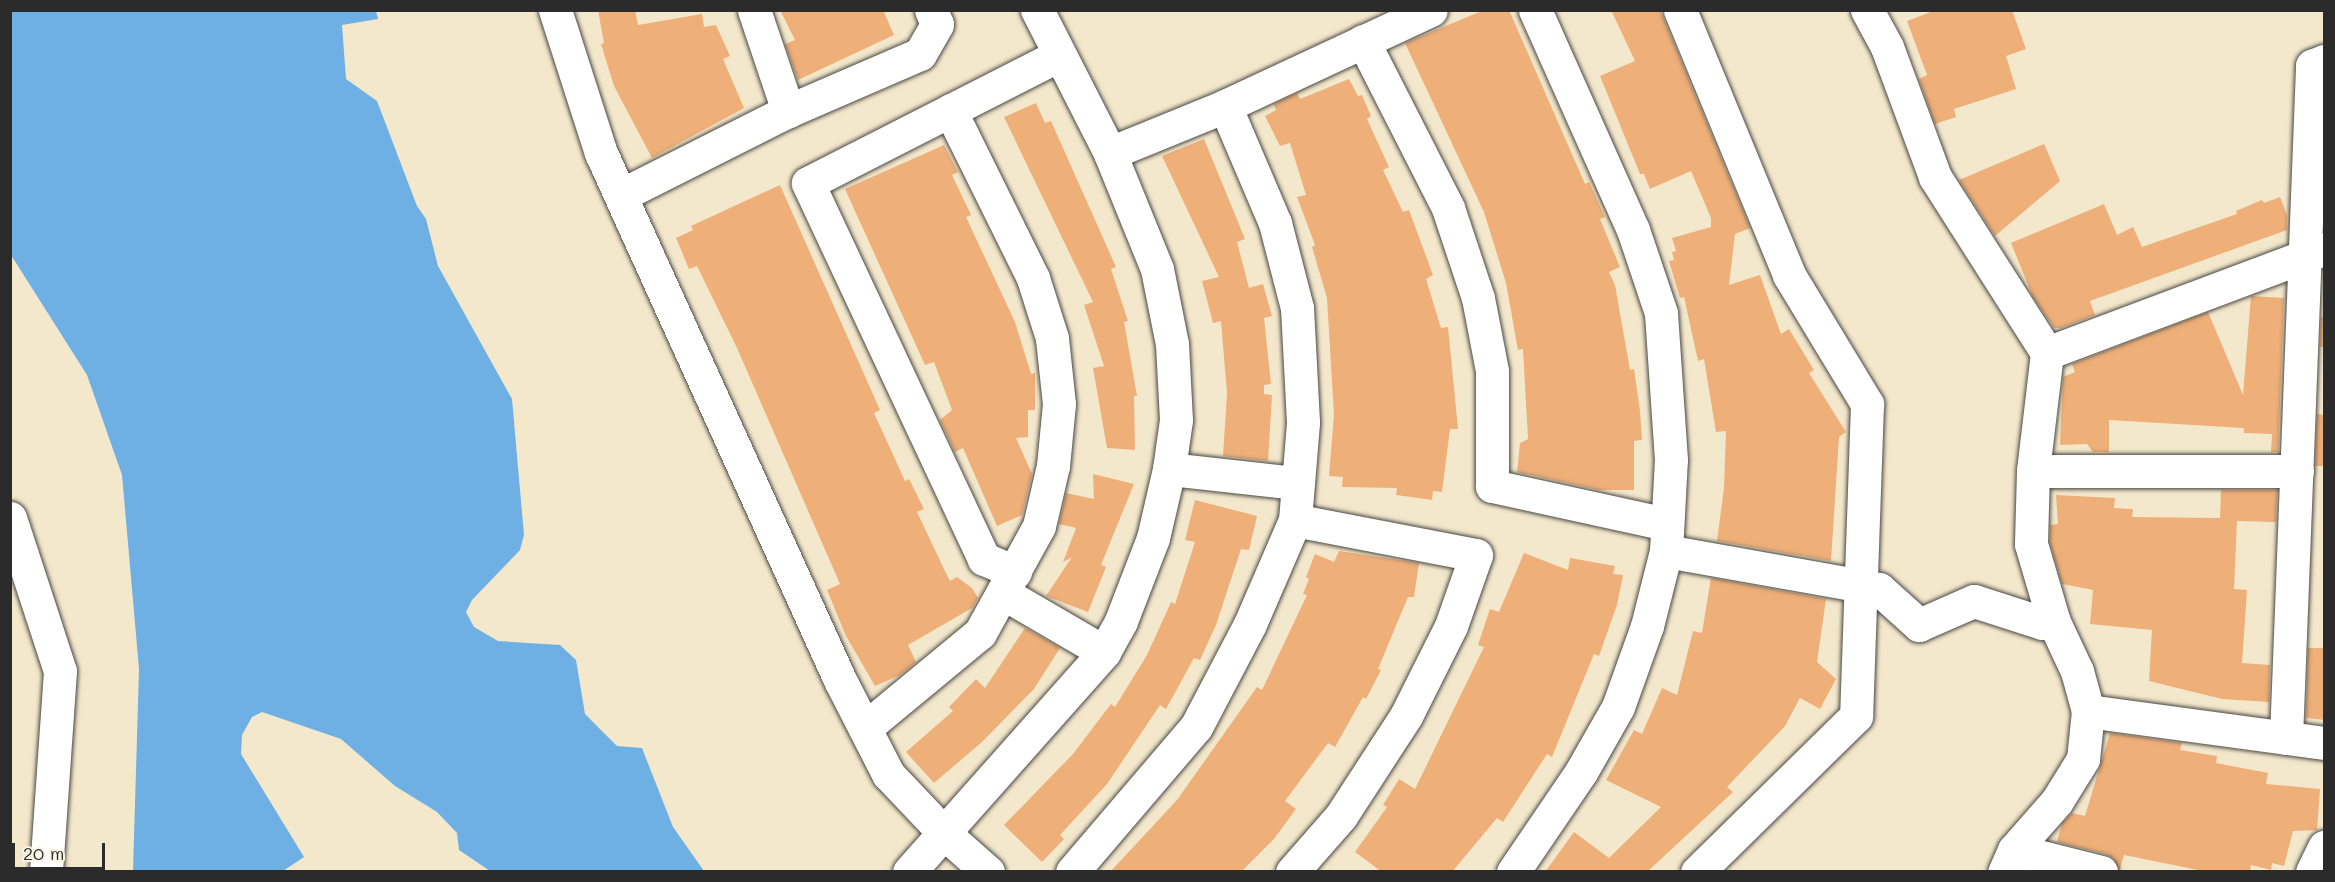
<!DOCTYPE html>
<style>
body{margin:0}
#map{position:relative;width:2335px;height:882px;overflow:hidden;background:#f4e8cc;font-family:Mali,sans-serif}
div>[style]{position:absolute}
.water>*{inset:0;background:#6eb0e3}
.building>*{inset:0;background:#eeaf79}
.roads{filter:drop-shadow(0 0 2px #494743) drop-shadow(0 0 2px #494743)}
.minor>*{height:33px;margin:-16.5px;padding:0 16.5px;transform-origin:16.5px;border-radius:16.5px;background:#fff}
span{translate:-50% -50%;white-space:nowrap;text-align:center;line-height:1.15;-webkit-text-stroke:6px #fcf5e5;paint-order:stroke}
.frame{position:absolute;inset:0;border:12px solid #2b2b2b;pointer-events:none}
.scale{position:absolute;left:12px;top:843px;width:93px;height:27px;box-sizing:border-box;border:3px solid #2b2b2b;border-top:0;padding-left:8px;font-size:18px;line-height:21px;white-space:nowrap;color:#2b2b2b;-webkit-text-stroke:4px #fcf5e5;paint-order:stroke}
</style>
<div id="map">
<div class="water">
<i style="clip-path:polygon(10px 11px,376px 11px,378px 19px,342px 25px,346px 79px,377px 101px,417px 206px,426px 219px,438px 266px,512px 399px,524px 535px,520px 550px,472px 600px,466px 612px,474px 627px,498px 641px,560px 645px,576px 660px,585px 714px,617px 746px,642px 748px,673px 827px,704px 871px,490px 871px,459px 850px,457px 833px,437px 812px,395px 786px,341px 739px,262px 712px,252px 717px,242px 735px,241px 754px,304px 857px,283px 871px,133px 871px,139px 669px,122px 475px,87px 375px,11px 255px)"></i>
</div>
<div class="building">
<i style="clip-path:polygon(598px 10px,635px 10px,638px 25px,702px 14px,704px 27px,716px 25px,730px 56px,723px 59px,744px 108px,652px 158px,614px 86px,601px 44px,604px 43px)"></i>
<i style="clip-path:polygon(780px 10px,883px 10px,894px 35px,798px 80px,785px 44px,795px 40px)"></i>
<i style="clip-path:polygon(1484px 10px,1509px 10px,1585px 184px,1589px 182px,1605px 217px,1600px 219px,1620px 267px,1609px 272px,1615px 285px,1630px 370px,1634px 369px,1640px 411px,1642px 440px,1634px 441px,1634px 490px,1599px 490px,1517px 472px,1520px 443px,1528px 439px,1523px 349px,1518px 350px,1506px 283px,1484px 212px,1405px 43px)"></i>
<i style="clip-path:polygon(1611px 10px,1660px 10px,1750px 228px,1735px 234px,1729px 285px,1760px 275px,1781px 334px,1789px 329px,1814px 370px,1809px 373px,1846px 432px,1839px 437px,1831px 561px,1717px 541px,1724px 488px,1726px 431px,1716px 432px,1704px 359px,1698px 361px,1684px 297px,1680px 298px,1669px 261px,1674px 260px,1672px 252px,1676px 251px,1672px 238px,1711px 227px,1711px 218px,1691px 171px,1650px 189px,1644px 174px,1640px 174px,1600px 76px,1635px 61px)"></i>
<i style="clip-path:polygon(1936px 10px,2012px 10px,2026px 49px,2006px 56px,2016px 89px,1954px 109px,1956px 117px,1935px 124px,1919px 79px,1927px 75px,1907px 21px)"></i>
<i style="clip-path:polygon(1349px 79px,1358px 96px,1362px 95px,1371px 116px,1367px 119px,1389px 167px,1383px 170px,1403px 212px,1409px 210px,1433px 275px,1426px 279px,1441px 328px,1448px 327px,1458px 429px,1450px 429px,1442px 492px,1433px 491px,1432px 500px,1396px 495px,1397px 488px,1342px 487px,1343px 477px,1329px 476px,1334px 415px,1327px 298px,1312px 247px,1315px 245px,1297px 197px,1306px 195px,1290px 143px,1280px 146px,1265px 116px,1276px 110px,1274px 104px,1297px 93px,1300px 99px)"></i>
<i style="clip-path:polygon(1036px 103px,1045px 123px,1051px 121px,1116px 267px,1111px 269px,1128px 321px,1124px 322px,1137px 396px,1134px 396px,1135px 450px,1107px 448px,1093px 368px,1104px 366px,1084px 305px,1093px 302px,1004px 117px)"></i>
<i style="clip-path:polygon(1204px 139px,1245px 239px,1237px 242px,1249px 288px,1263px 284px,1272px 316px,1264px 318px,1271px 384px,1264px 385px,1264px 394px,1272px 395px,1268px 461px,1223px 456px,1227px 393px,1221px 321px,1213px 323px,1202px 281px,1219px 277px,1162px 156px)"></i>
<i style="clip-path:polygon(2044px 144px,2060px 181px,1995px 236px,1959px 180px)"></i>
<i style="clip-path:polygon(944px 145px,958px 172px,952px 175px,971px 215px,966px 217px,1015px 322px,1031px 374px,1035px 373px,1035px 410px,1028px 410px,1028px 437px,1016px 438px,1032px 474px,1022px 515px,997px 526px,963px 448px,955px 452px,940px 420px,952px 410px,934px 362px,925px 365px,845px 189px)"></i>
<i style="clip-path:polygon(780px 185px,880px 410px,874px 413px,905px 481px,909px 479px,924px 509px,917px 512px,944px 569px,950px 581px,957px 577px,972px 588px,978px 598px,972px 608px,908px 645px,916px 662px,900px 675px,875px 686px,846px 636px,827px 590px,840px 584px,737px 348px,697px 266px,689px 269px,676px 238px,693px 230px,691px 226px)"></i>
<i style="clip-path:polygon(2280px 197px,2287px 215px,2287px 230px,2090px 301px,2095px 315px,2060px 328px,2054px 328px,2033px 297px,2011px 243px,2104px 204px,2117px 235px,2133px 227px,2142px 247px,2237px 214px,2236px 211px,2262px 200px,2264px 203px)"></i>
<i style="clip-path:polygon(2251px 296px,2284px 298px,2278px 452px,2271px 452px,2272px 434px,2244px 433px,2244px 428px,2109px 420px,2109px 452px,2093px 452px,2087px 444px,2060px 445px,2063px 377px,2075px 372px,2072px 364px,2208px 312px,2243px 395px)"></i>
<i style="clip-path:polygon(2321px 317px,2325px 318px,2325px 347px,2320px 347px)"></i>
<i style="clip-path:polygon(2317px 414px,2325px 415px,2325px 466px,2315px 466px)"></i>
<i style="clip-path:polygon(1093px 474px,1134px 484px,1101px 565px,1106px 567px,1088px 612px,1046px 596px,1072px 557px,1063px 562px,1076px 528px,1059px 524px,1066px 493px,1094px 499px)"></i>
<i style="clip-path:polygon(2221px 490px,2277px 490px,2276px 522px,2237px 521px,2234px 589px,2247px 590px,2242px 663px,2270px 665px,2269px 702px,2222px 699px,2149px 681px,2152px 630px,2090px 624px,2093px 590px,2062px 584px,2050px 543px,2050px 525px,2058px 524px,2056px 495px,2115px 498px,2114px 508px,2133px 509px,2132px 517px,2220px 518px)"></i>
<i style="clip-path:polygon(1195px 500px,1257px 516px,1249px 550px,1241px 549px,1216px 625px,1200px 660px,1194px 658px,1166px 709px,1160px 705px,1107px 784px,1060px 835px,1064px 839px,1042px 862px,1004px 825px,1073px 754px,1111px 704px,1115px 707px,1147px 655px,1171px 602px,1175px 604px,1195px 542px,1185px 540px)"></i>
<i style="clip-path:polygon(1339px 551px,1419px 563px,1414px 597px,1408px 597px,1378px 669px,1381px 670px,1366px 699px,1363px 697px,1335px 747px,1328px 743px,1285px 801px,1296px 809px,1274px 839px,1241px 872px,1110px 872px,1177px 800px,1257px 687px,1262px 690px,1307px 595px,1303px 594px,1309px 579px,1306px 577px,1315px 554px,1334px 562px)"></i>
<i style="clip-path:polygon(1524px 553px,1568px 570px,1570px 558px,1615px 566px,1613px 574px,1623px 575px,1617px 605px,1599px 656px,1594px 654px,1552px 757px,1547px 754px,1503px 822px,1497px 818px,1452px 872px,1382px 872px,1355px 852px,1387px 807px,1383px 805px,1399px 779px,1415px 789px,1484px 647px,1478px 645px,1490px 609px,1499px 612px)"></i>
<i style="clip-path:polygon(1711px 578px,1826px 599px,1817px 662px,1836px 679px,1820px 709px,1800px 698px,1785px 726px,1727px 787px,1733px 792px,1647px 872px,1545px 872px,1574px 832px,1609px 858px,1661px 807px,1606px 780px,1634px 730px,1642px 734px,1662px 688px,1677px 695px,1693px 631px,1702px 633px)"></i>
<i style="clip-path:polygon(1025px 628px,1060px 648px,1034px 689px,982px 742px,934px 783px,906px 752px,953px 711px,949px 707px,976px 679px,985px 688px)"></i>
<i style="clip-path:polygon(2308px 648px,2325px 648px,2325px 720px,2306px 718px)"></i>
<i style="clip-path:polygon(2110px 733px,2182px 743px,2180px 750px,2217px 756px,2216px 763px,2268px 773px,2266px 784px,2320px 789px,2317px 830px,2293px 831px,2284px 866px,2272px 863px,2271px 870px,2251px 865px,2250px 872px,2208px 872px,2124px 855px,2119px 872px,2114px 859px,2106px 854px,2057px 842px,2062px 823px,2072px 813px,2085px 816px)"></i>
</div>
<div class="roads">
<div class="minor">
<i style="left:555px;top:10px;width:150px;rotate:72.2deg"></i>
<i style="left:601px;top:153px;width:579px;rotate:65.61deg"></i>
<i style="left:840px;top:680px;width:106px;rotate:62.9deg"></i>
<i style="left:888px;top:774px;width:81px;rotate:46.5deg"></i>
<i style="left:944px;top:833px;width:59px;rotate:41.6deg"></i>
<i style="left:754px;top:10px;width:107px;rotate:71.4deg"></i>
<i style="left:1680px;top:10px;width:287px;rotate:67.6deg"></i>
<i style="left:1789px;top:275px;width:151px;rotate:58.8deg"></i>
<i style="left:1867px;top:404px;width:312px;rotate:92deg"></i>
<i style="left:1856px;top:716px;width:223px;rotate:135.5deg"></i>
<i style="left:1867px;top:10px;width:42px;rotate:61.6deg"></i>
<i style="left:1887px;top:47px;width:139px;rotate:69.7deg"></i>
<i style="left:1935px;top:177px;width:209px;rotate:57.5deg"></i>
<i style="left:2047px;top:353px;width:119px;rotate:96.8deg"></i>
<i style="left:2033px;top:471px;width:73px;rotate:91.6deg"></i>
<i style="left:2031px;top:544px;width:81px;rotate:73.6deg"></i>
<i style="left:2054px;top:622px;width:54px;rotate:64.9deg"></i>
<i style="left:2077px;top:671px;width:41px;rotate:74.6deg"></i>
<i style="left:2088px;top:711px;width:48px;rotate:95.9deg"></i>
<i style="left:2083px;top:759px;width:49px;rotate:121.8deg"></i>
<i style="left:2057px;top:801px;width:65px;rotate:131.3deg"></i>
<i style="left:2014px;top:850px;width:24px;rotate:114deg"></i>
<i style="left:1363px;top:41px;width:187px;rotate:63deg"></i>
<i style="left:1448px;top:208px;width:95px;rotate:71.6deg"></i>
<i style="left:1478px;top:298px;width:74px;rotate:79.1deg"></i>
<i style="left:1492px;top:371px;width:115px;rotate:90deg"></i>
<i style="left:1492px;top:486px;width:179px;rotate:12.3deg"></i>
<i style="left:1110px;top:153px;width:124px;rotate:-22.2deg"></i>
<i style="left:1225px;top:106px;width:227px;rotate:-25deg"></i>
<i style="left:621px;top:195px;width:187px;rotate:-26.7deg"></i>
<i style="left:788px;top:111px;width:144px;rotate:-23.4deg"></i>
<i style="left:920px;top:54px;width:34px;rotate:-60deg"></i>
<i style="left:937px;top:24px;width:15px;rotate:-113deg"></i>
<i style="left:2047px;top:353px;width:295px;rotate:-20.6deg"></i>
<i style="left:1169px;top:469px;width:128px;rotate:6.3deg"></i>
<i style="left:2033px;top:471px;width:264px"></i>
<i style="left:10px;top:518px;width:161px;rotate:71.9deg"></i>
<i style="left:60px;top:671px;width:201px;rotate:94deg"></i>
<i style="left:1666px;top:551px;width:216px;rotate:10.1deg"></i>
<i style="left:1879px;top:589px;width:54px;rotate:42deg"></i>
<i style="left:1919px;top:625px;width:60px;rotate:-23.6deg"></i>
<i style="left:1974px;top:601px;width:71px;rotate:17.9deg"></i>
<i style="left:2042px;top:623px;width:12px;rotate:-5deg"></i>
<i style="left:1015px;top:572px;width:34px;rotate:-157deg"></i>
<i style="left:984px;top:559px;width:415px;rotate:-115.1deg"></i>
<i style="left:808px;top:183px;width:280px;rotate:-27deg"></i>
<i style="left:1003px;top:593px;width:117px;rotate:30.3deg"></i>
<i style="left:2088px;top:711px;width:238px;rotate:7.7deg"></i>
<i style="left:865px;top:728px;width:149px;rotate:-39.6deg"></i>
<i style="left:980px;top:633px;width:122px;rotate:-61.1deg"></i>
<i style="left:1039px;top:526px;width:62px;rotate:-76.9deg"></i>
<i style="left:1053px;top:466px;width:62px;rotate:-84.5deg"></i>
<i style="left:1059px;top:404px;width:66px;rotate:-96.1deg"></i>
<i style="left:1052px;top:338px;width:63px;rotate:-107.6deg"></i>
<i style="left:1033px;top:278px;width:187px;rotate:-116.3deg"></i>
<i style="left:2286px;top:738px;width:673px;rotate:-87.78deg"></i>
<i style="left:2312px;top:66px;width:13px;rotate:-23deg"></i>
<i style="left:2014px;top:850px;width:90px;rotate:14.2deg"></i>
<i style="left:909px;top:872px;width:294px;rotate:-48.4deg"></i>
<i style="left:1104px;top:652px;width:35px;rotate:-61deg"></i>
<i style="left:1121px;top:621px;width:89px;rotate:-68.9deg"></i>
<i style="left:1153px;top:538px;width:71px;rotate:-76.9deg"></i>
<i style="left:1169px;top:469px;width:49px;rotate:-81.9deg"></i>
<i style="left:1176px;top:420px;width:76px;rotate:-93deg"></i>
<i style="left:1172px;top:344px;width:76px;rotate:-101.3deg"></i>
<i style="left:1157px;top:269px;width:125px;rotate:-112.1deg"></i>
<i style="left:1110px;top:153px;width:161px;rotate:-117deg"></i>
<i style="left:1072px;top:872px;width:191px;rotate:-49.5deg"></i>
<i style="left:1196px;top:727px;width:116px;rotate:-62.3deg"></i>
<i style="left:1250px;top:624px;width:113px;rotate:-66.6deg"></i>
<i style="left:1295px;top:520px;width:98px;rotate:-85.3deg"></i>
<i style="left:1303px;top:422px;width:114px;rotate:-93deg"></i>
<i style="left:1297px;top:308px;width:88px;rotate:-104.5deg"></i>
<i style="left:1275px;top:223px;width:127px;rotate:-113.1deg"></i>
<i style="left:1292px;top:872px;width:74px;rotate:-48.8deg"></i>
<i style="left:1341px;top:816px;width:119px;rotate:-57deg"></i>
<i style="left:1406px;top:716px;width:101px;rotate:-63.4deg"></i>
<i style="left:1451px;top:626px;width:75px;rotate:-70.6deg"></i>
<i style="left:1476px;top:555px;width:184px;rotate:-169.1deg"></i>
<i style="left:1513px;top:872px;width:121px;rotate:-55.8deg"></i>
<i style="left:1581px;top:772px;width:75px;rotate:-60.4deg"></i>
<i style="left:1618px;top:707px;width:86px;rotate:-70.3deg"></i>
<i style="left:1647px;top:626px;width:77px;rotate:-75.8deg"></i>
<i style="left:1666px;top:551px;width:91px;rotate:-86.9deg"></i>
<i style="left:1671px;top:460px;width:147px;rotate:-93.9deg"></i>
<i style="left:1661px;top:313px;width:88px;rotate:-108.6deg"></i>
<i style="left:1633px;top:230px;width:241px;rotate:-114deg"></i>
<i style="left:2312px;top:872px;width:28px;rotate:-64deg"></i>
</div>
</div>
<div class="frame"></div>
<div class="scale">20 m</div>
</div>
